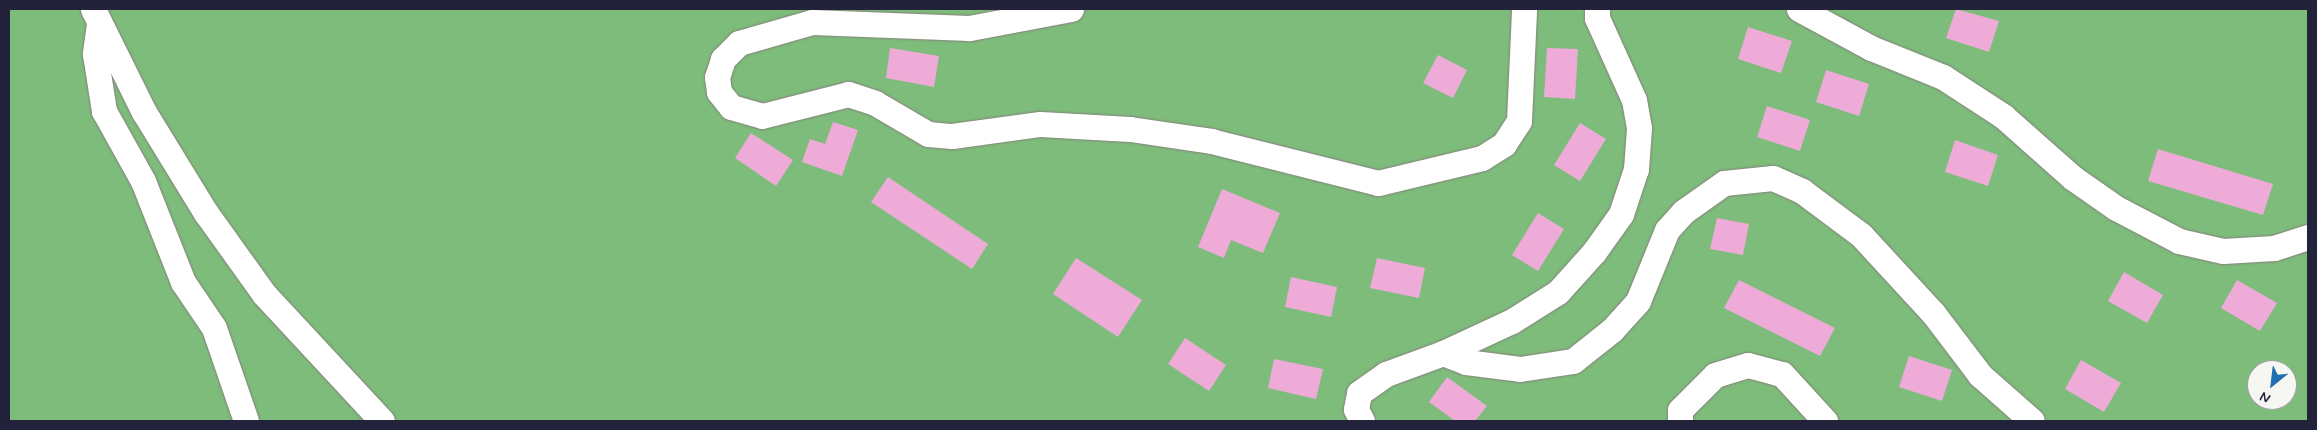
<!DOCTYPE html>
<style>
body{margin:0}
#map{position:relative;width:2317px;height:430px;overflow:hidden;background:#eae0bd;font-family:Mynerve,sans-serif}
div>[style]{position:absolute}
.forest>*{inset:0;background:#7dbc7b}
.building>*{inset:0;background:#eeabd8}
.roads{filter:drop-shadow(0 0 1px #86817c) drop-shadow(0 0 1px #86817c)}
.minor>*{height:25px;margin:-12.5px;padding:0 12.5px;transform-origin:12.5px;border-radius:12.5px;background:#fff}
span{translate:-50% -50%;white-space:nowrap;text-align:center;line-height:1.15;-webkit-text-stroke:5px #f6f6f2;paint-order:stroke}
.frame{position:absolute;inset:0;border:10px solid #22223b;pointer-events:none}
.north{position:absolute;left:2247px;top:360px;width:50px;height:50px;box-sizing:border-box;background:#f6f6f2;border:1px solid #a1a1a9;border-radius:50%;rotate:209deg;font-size:14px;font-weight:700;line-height:20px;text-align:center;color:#22223b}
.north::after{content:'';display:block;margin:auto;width:18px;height:22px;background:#1f6fb2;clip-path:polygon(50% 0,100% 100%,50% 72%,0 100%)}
</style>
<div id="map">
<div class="forest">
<i style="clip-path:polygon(evenodd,9px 9px,2308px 9px,2308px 421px,9px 421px,9px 9px,2257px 370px,2287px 370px,2287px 400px,2257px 400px,2257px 370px)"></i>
</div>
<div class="building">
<i style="clip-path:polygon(1956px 9px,1999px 21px,1989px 52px,1946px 38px)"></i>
<i style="clip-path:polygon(1748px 27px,1792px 41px,1781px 73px,1738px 59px)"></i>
<i style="clip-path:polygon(890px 48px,939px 56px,934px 87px,886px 78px)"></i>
<i style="clip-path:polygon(1547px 48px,1578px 49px,1575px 99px,1544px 97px)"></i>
<i style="clip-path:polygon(1438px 55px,1467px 70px,1453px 98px,1423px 83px)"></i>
<i style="clip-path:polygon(1826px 70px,1869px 84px,1859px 116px,1816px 102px)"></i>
<i style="clip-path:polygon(1767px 106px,1810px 120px,1800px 151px,1757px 137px)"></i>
<i style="clip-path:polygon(833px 122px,858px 130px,842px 176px,802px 162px,810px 139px,825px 144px)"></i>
<i style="clip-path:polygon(1580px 123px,1606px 139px,1580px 181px,1554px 165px)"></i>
<i style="clip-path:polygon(751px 133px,793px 160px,776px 186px,735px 158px)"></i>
<i style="clip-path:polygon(1955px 140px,1998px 155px,1988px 186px,1945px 172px)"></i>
<i style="clip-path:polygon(2158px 149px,2273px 184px,2263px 215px,2148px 181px)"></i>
<i style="clip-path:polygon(888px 177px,988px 244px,972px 269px,871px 202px)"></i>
<i style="clip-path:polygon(1222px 189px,1280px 213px,1263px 253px,1231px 240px,1224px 258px,1198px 247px)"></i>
<i style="clip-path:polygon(1538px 213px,1564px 229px,1538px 271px,1512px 255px)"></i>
<i style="clip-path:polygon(1717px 218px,1749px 224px,1743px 255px,1710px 249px)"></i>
<i style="clip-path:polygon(1076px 258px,1142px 300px,1118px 337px,1053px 294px)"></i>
<i style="clip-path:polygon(1377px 258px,1425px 268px,1419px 298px,1370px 288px)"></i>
<i style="clip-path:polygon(2124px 272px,2163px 295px,2147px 323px,2108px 301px)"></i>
<i style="clip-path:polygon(1291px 277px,1337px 287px,1331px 317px,1285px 307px)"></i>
<i style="clip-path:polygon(1739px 280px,1835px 328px,1820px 356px,1724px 308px)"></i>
<i style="clip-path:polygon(2237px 280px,2277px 303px,2260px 331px,2221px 308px)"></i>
<i style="clip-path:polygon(1185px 338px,1226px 365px,1209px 391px,1168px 364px)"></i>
<i style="clip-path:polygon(1909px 356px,1952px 370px,1942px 401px,1899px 387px)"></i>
<i style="clip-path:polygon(1274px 359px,1323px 369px,1316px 399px,1268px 388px)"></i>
<i style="clip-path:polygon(2081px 360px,2121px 383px,2104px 412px,2065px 389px)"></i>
<i style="clip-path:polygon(1447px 377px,1487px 406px,1475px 421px,1455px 421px,1429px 402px)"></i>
</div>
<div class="roads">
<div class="minor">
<i style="left:93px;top:9px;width:115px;rotate:63.7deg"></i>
<i style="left:144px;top:112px;width:119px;rotate:58.5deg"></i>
<i style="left:206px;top:213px;width:100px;rotate:54.4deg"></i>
<i style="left:264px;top:294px;width:173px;rotate:47.1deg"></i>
<i style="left:1071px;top:9px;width:104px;rotate:169.4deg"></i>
<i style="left:969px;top:28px;width:157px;rotate:-177.8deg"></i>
<i style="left:812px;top:22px;width:76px;rotate:164deg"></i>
<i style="left:739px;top:43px;width:23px;rotate:135deg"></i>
<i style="left:723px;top:59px;width:19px;rotate:108deg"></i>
<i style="left:717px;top:77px;width:15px;rotate:82deg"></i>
<i style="left:719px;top:92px;width:19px;rotate:51deg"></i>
<i style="left:731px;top:107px;width:32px;rotate:16deg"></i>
<i style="left:762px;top:116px;width:89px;rotate:-14.3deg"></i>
<i style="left:848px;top:94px;width:28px;rotate:18deg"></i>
<i style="left:875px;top:103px;width:61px;rotate:30.3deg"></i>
<i style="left:928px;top:134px;width:24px;rotate:5deg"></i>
<i style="left:952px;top:136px;width:89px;rotate:-7.8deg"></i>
<i style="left:1040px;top:124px;width:90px;rotate:3.2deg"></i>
<i style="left:1130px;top:129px;width:82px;rotate:8.4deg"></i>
<i style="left:1211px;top:141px;width:172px;rotate:14.1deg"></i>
<i style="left:1378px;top:183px;width:107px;rotate:-13.5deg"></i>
<i style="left:1482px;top:158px;width:26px;rotate:-32deg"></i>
<i style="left:1504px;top:144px;width:27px;rotate:-57deg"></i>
<i style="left:1519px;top:121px;width:112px;rotate:-87.4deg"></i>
<i style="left:1799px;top:9px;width:82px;rotate:28.4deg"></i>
<i style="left:1871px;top:48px;width:78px;rotate:21.9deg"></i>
<i style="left:1943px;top:77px;width:72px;rotate:33deg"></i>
<i style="left:2003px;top:116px;width:94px;rotate:41.5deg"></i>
<i style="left:2073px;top:178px;width:52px;rotate:34.9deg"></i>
<i style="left:2116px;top:208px;width:71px;rotate:27.6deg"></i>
<i style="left:2179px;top:241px;width:45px;rotate:12.8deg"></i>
<i style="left:2223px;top:251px;width:51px;rotate:-3.4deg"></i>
<i style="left:2274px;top:248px;width:36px;rotate:-18deg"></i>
<i style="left:99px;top:24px;width:30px;rotate:98deg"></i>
<i style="left:95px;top:54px;width:58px;rotate:81deg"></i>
<i style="left:104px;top:111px;width:80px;rotate:60.9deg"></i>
<i style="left:143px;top:181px;width:109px;rotate:68.4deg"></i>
<i style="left:183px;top:282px;width:55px;rotate:56deg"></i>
<i style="left:214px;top:328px;width:98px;rotate:71deg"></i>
<i style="left:1443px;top:353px;width:25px;rotate:21deg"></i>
<i style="left:1466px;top:362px;width:54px;rotate:7.4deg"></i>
<i style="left:1520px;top:369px;width:54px;rotate:-8.6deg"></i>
<i style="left:1573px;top:361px;width:50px;rotate:-38.5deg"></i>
<i style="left:1612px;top:330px;width:39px;rotate:-48deg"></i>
<i style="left:1638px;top:301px;width:77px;rotate:-67.8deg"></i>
<i style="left:1667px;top:230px;width:24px;rotate:-48deg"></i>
<i style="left:1683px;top:212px;width:50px;rotate:-35.3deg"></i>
<i style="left:1724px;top:183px;width:49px;rotate:-5.8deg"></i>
<i style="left:1773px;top:178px;width:32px;rotate:24deg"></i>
<i style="left:1802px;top:191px;width:74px;rotate:36.7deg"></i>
<i style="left:1861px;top:235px;width:106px;rotate:47.3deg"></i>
<i style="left:1933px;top:313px;width:78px;rotate:52.8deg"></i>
<i style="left:1980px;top:375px;width:69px;rotate:41.5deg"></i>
<i style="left:1362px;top:421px;width:13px;rotate:-117deg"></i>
<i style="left:1356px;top:409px;width:16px;rotate:-79deg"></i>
<i style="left:1359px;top:393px;width:33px;rotate:-35deg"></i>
<i style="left:1386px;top:374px;width:61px;rotate:-20.2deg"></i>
<i style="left:1443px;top:353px;width:76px;rotate:-24.9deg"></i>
<i style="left:1512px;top:321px;width:54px;rotate:-32.2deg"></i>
<i style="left:1558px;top:292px;width:54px;rotate:-48deg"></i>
<i style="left:1594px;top:252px;width:47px;rotate:-54.6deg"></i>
<i style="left:1621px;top:214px;width:47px;rotate:-71.6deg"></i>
<i style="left:1636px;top:169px;width:41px;rotate:-85.8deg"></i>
<i style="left:1639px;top:128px;width:28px;rotate:-100deg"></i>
<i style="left:1634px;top:100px;width:90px;rotate:-114.3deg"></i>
<i style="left:1597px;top:18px;width:9px;rotate:-90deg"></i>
<i style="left:1680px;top:421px;width:11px;rotate:-90deg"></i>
<i style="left:1680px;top:410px;width:49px;rotate:-45deg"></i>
<i style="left:1715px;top:375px;width:34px;rotate:-17deg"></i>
<i style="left:1748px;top:365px;width:35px;rotate:15deg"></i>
<i style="left:1782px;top:374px;width:64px;rotate:47.5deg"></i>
</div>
</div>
<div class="frame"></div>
<div class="north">N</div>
</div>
